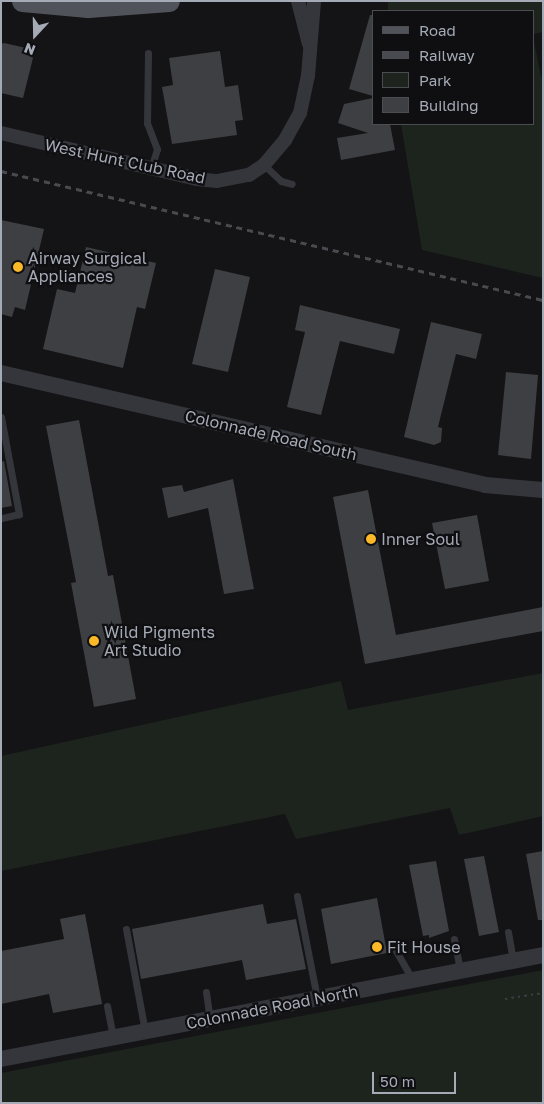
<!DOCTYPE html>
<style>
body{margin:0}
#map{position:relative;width:544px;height:1104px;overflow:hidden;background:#141416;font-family:"Golos Text",sans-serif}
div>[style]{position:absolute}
.green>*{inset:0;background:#1c241d}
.building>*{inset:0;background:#3e3f43}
.path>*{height:2px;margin-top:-1px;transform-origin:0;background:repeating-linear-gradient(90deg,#3b3d42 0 2.5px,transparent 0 6.5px)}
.service>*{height:7px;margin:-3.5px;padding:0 3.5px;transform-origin:3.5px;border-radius:3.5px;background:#35363b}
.minor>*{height:14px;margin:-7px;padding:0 7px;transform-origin:7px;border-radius:7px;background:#35363b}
.tertiary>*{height:16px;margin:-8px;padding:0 8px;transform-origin:8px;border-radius:8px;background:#35363b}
.primary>*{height:21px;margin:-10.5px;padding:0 10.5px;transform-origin:10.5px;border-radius:10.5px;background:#51535a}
.rail>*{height:3px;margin-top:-1.5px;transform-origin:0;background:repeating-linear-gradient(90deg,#484a50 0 6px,transparent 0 11px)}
.dots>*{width:14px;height:14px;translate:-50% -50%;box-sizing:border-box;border:2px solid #0f0f11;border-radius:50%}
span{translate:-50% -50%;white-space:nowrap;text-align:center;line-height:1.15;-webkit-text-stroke:4.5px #0f0f11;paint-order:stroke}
.street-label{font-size:16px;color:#a5aab7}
.poi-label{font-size:16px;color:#a5aab7}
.left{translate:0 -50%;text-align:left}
.frame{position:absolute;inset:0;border:2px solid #a5aab7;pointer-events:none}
.legend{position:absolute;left:372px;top:10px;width:162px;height:115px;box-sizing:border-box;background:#0f0f11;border:1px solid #4b4d53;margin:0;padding:6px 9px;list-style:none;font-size:15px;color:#a5aab7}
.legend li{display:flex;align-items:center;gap:10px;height:25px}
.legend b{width:25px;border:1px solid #4b4d53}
.north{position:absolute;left:10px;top:10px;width:50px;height:50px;-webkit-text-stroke:4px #0f0f11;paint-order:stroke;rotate:201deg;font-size:14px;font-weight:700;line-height:20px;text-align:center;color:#a5aab7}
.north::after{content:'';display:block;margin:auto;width:18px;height:22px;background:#a5aab7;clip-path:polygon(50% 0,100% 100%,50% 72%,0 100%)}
.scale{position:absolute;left:372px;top:1072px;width:84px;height:22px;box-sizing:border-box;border:2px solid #a5aab7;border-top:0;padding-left:6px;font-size:15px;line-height:18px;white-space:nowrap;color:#a5aab7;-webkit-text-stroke:4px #0f0f11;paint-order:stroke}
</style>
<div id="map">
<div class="green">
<i style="clip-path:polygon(388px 1px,543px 1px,543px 32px,533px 34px,533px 11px,388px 11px)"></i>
<i style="clip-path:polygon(533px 37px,543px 86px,543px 278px,422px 250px,401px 124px,533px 124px)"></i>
<i style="clip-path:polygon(543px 673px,543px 816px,459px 835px,450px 808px,296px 839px,285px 814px,1px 871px,1px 756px,341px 681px,348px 710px)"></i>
<i style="clip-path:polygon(543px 970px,543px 1103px,1px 1103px,1px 1073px)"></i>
</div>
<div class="building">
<i style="clip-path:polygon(370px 15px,373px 15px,373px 96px,349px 89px)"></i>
<i style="clip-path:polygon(4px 43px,35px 50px,23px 98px,1px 93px,1px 44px)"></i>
<i style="clip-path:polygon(220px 51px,225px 87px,238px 85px,243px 120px,235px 121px,237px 135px,172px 144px,162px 87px,173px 85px,169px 58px)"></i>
<i style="clip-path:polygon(373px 98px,373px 124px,390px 124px,395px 150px,341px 160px,337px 138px,368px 133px,338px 123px,344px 104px)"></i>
<i style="clip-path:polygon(1px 220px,44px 229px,25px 310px,15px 307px,12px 317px,1px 314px)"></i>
<i style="clip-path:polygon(86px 247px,156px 263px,145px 309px,137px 307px,123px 368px,43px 349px,57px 289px,75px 293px)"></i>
<i style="clip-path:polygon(215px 269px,250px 277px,228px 372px,192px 364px)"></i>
<i style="clip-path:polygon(300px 305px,400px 329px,394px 354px,340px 341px,321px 415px,287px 407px,305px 332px,295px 330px)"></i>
<i style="clip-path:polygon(431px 322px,482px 334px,476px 359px,456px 354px,438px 427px,442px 428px,441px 442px,434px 445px,404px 437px)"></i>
<i style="clip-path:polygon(506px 372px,538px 375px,531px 459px,498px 455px)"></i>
<i style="clip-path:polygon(79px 420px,108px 576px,113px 575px,136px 699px,94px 707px,71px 583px,76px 582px,46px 426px)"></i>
<i style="clip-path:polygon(4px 461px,12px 506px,1px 508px,1px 462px)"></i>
<i style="clip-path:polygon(233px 479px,254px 589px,224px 594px,208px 508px,168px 518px,162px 488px,182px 485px,184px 492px)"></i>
<i style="clip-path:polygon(368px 490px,396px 635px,543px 607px,543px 631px,365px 664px,333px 497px)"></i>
<i style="clip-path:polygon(477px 515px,489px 581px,445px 589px,432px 523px)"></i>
<i style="clip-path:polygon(543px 851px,543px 920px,538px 920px,526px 854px)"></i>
<i style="clip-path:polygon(484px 856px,499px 932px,479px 936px,464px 859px)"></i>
<i style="clip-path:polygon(436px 861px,449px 931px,429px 938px,429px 935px,423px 936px,409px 865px)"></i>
<i style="clip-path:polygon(377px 898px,387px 953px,331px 964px,321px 909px)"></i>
<i style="clip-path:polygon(263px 904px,267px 924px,296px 919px,306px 969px,246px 980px,242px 960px,141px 979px,132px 929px)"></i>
<i style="clip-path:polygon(85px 914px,102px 1004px,53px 1013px,49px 994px,1px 1004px,1px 951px,64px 939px,60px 919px)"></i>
</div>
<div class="path">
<i style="left:505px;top:999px;width:38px;rotate:-9deg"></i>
</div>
<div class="service">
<i style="left:148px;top:53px;width:70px;rotate:90.8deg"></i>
<i style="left:147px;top:123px;width:28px;rotate:69deg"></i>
<i style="left:157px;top:149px;width:21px;rotate:107deg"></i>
<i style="left:264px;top:165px;width:23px;rotate:43deg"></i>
<i style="left:281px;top:181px;width:11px;rotate:15deg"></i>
<i style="left:1px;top:417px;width:99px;rotate:79.5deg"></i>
<i style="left:19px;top:514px;width:18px;rotate:167deg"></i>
<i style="left:297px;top:896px;width:104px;rotate:78.9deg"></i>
<i style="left:126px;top:929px;width:105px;rotate:79.5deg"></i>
<i style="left:508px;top:932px;width:29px;rotate:80deg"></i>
<i style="left:454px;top:939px;width:33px;rotate:79deg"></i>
<i style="left:396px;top:951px;width:34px;rotate:60deg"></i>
<i style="left:206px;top:992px;width:27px;rotate:82deg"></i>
<i style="left:107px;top:1006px;width:32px;rotate:79deg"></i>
</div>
<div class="minor">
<i style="left:298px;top:1px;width:44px;rotate:75.7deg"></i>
<i style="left:1px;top:133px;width:201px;rotate:13.2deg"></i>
<i style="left:197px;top:179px;width:20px;rotate:6deg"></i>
<i style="left:217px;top:181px;width:33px;rotate:-11deg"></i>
<i style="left:249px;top:175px;width:18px;rotate:-34deg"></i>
<i style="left:264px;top:165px;width:33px;rotate:-50deg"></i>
<i style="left:285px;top:140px;width:31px;rotate:-61deg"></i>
<i style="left:300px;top:113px;width:38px;rotate:-78deg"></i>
<i style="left:308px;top:76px;width:75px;rotate:-85.4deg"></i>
</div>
<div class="tertiary">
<i style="left:1px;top:373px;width:497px;rotate:13deg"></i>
<i style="left:485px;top:485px;width:58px;rotate:4.9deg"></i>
<i style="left:1px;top:1059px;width:552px;rotate:-10.86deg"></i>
</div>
<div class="primary">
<i style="left:22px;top:1px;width:66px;rotate:5.2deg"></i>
<i style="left:88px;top:7px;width:81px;rotate:-4.2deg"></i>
</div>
<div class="rail">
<i style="left:1px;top:171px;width:557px;rotate:13.39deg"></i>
</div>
<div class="dots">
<i style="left:18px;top:267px;background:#fbb827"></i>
<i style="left:371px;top:539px;background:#fbb827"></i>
<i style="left:94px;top:641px;background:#fbb827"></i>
<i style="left:377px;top:947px;background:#fbb827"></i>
</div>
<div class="street-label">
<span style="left:125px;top:161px;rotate:12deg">West Hunt Club Road</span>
<span style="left:271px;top:435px;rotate:13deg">Colonnade Road South</span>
<span style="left:272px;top:1007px;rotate:-11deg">Colonnade Road North</span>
</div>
<div class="poi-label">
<span class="left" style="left:28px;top:267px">Airway Surgical<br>Appliances</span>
<span class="left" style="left:381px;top:539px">Inner Soul</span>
<span class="left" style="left:104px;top:641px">Wild Pigments<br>Art Studio</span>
<span class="left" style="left:387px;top:947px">Fit House</span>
</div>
<div class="frame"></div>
<ul class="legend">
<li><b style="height:6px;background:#51535a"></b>Road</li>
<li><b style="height:6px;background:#484a50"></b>Railway</li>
<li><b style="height:14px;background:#1c241d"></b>Park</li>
<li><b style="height:14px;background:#3e3f43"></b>Building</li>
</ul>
<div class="north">N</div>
<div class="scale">50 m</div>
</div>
